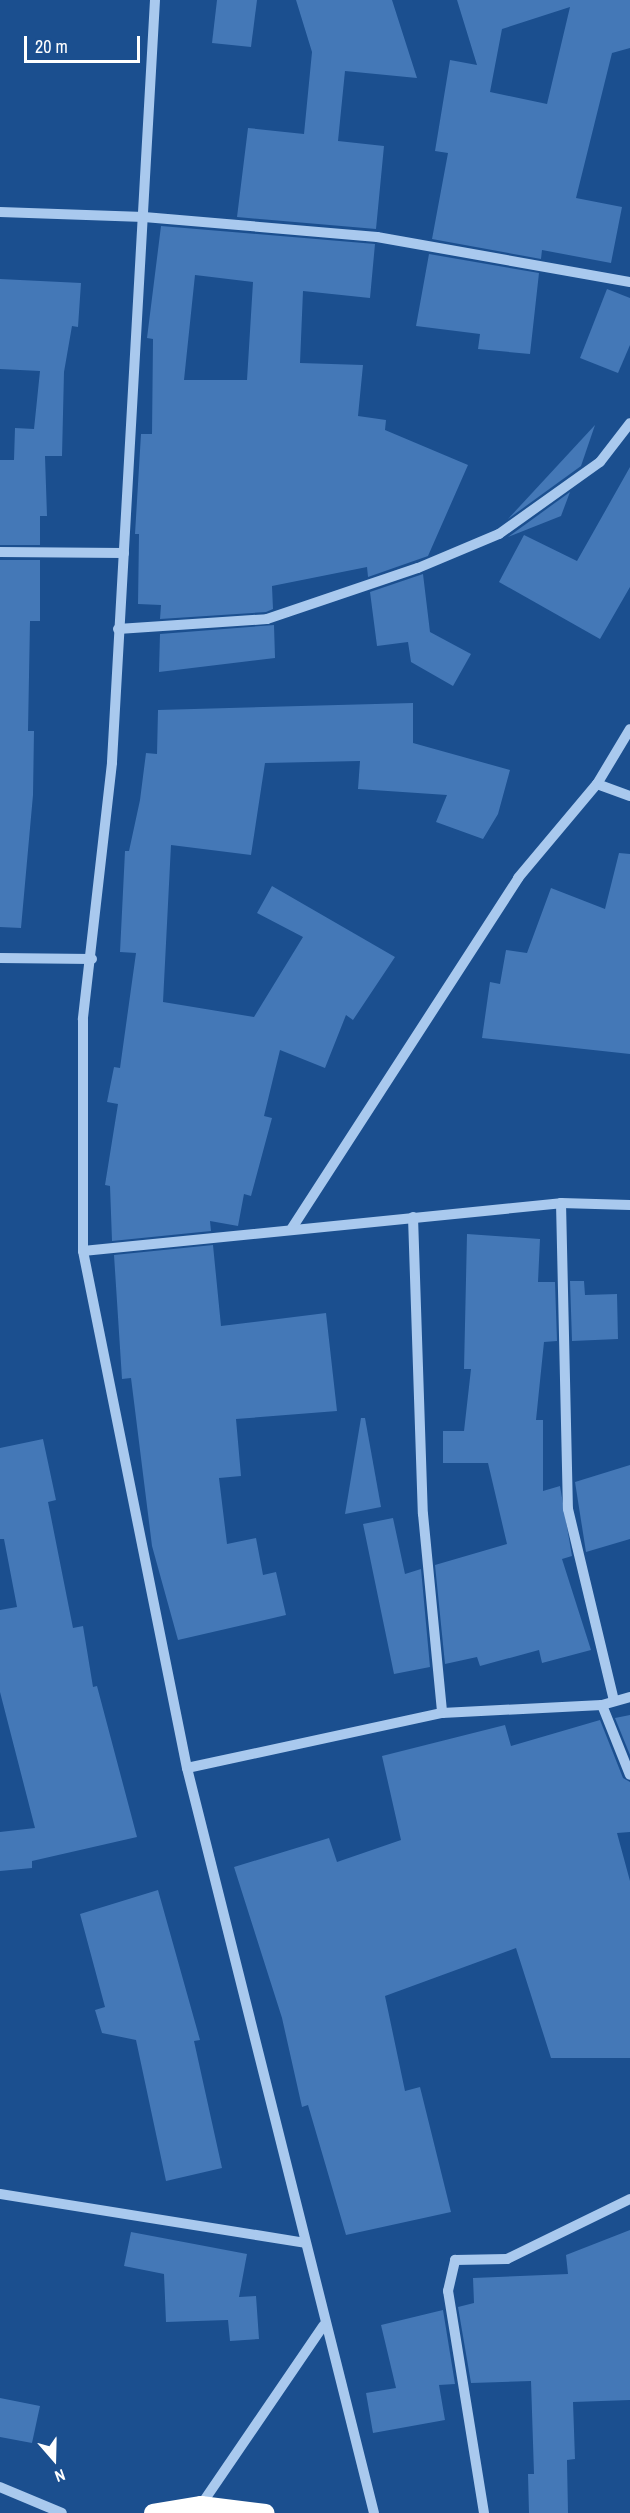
<!DOCTYPE html>
<style>
body{margin:0}
#map{position:relative;width:630px;height:2513px;overflow:hidden;background:#1b4f8f;font-family:"Archivo Narrow",sans-serif}
div>[style]{position:absolute}
.building>*{inset:0;background:#4478b7}
.minor>*{height:10px;margin:-5px;padding:0 5px;transform-origin:5px;border-radius:5px;background:#a9c9ee}
.highway>*{height:18px;margin:-9px;padding:0 9px;transform-origin:9px;border-radius:9px;background:#fff}
span{translate:-50% -50%;white-space:nowrap;text-align:center;line-height:1.15;-webkit-text-stroke:4.5px #1b4f8f;paint-order:stroke}
.north{position:absolute;left:24px;top:2429px;width:60px;height:60px;-webkit-text-stroke:4px #1b4f8f;paint-order:stroke;rotate:160deg;font-size:16px;font-weight:700;line-height:24px;text-align:center;color:#fff}
.north::after{content:'';display:block;margin:auto;width:21px;height:27px;background:#fff;clip-path:polygon(50% 0,100% 100%,50% 72%,0 100%)}
.scale{position:absolute;left:24px;top:36px;width:116px;height:27px;box-sizing:border-box;border:3px solid #fff;border-top:0;padding-left:8px;font-size:18px;line-height:21px;white-space:nowrap;color:#fff;-webkit-text-stroke:4px #1b4f8f;paint-order:stroke}
</style>
<div id="map">
<div class="building">
<i style="clip-path:polygon(217px 0,257px 0,251px 47px,212px 43px)"></i>
<i style="clip-path:polygon(296px 0,392px 0,417px 78px,345px 71px,338px 141px,384px 146px,376px 229px,237px 217px,248px 128px,304px 134px,312px 52px)"></i>
<i style="clip-path:polygon(evenodd,457px 0,630px 0,630px 48px,612px 53px,576px 198px,622px 207px,611px 263px,542px 250px,541px 259px,432px 239px,448px 153px,435px 151px,450px 60px,477px 65px,457px 0,570px 7px,547px 104px,490px 92px,502px 29px,570px 7px)"></i>
<i style="clip-path:polygon(evenodd,161px 226px,375px 244px,370px 298px,303px 291px,300px 363px,363px 365px,358px 416px,386px 420px,385px 430px,468px 465px,428px 556px,368px 577px,367px 567px,272px 586px,273px 609px,266px 612px,160px 619px,161px 605px,138px 604px,139px 534px,135px 534px,141px 434px,152px 434px,153px 339px,147px 338px,161px 226px,195px 275px,253px 282px,247px 380px,184px 380px,195px 275px)"></i>
<i style="clip-path:polygon(429px 254px,539px 273px,530px 354px,478px 349px,480px 334px,416px 326px)"></i>
<i style="clip-path:polygon(0 279px,81px 283px,78px 327px,72px 326px,64px 372px,62px 456px,45px 456px,47px 516px,40px 516px,40px 545px,0 545px,0 460px,14px 460px,15px 428px,34px 429px,40px 371px,0 369px)"></i>
<i style="clip-path:polygon(607px 289px,630px 298px,630px 345px,618px 373px,580px 358px)"></i>
<i style="clip-path:polygon(595px 425px,581px 466px,508px 519px)"></i>
<i style="clip-path:polygon(630px 467px,630px 587px,600px 639px,499px 582px,524px 535px,577px 561px)"></i>
<i style="clip-path:polygon(570px 492px,561px 516px,508px 537px)"></i>
<i style="clip-path:polygon(0 560px,40px 560px,40px 621px,30px 621px,28px 731px,34px 731px,33px 795px,21px 928px,0 927px)"></i>
<i style="clip-path:polygon(423px 574px,430px 632px,471px 654px,453px 686px,411px 662px,408px 642px,377px 646px,370px 592px)"></i>
<i style="clip-path:polygon(274px 625px,275px 658px,159px 672px,160px 634px)"></i>
<i style="clip-path:polygon(413px 703px,413px 743px,510px 770px,498px 814px,483px 839px,436px 822px,447px 795px,358px 789px,360px 761px,265px 763px,251px 855px,171px 845px,163px 1002px,254px 1017px,303px 937px,257px 913px,272px 886px,395px 957px,353px 1020px,346px 1015px,325px 1068px,280px 1050px,264px 1116px,272px 1118px,251px 1196px,244px 1194px,238px 1226px,210px 1221px,211px 1231px,112px 1241px,110px 1186px,105px 1185px,118px 1104px,107px 1102px,114px 1067px,120px 1068px,136px 953px,120px 952px,125px 851px,129px 851px,140px 800px,146px 753px,157px 754px,158px 710px)"></i>
<i style="clip-path:polygon(619px 853px,630px 854px,630px 1054px,482px 1038px,490px 982px,500px 984px,506px 950px,527px 953px,551px 888px,605px 909px)"></i>
<i style="clip-path:polygon(467px 1234px,540px 1239px,538px 1282px,555px 1282px,557px 1341px,544px 1342px,536px 1420px,543px 1420px,543px 1491px,560px 1486px,572px 1556px,562px 1559px,591px 1650px,542px 1663px,539px 1650px,480px 1666px,477px 1657px,445px 1664px,435px 1565px,507px 1544px,488px 1463px,443px 1463px,443px 1431px,464px 1431px,471px 1369px,464px 1369px)"></i>
<i style="clip-path:polygon(213px 1245px,221px 1326px,326px 1313px,337px 1411px,236px 1419px,241px 1476px,219px 1478px,227px 1544px,256px 1538px,263px 1575px,276px 1572px,286px 1615px,178px 1640px,152px 1546px,131px 1378px,122px 1379px,114px 1255px)"></i>
<i style="clip-path:polygon(570px 1281px,584px 1281px,585px 1295px,617px 1294px,618px 1339px,572px 1341px)"></i>
<i style="clip-path:polygon(361px 1418px,365px 1418px,381px 1507px,345px 1514px)"></i>
<i style="clip-path:polygon(43px 1439px,56px 1500px,48px 1502px,73px 1628px,83px 1626px,93px 1687px,97px 1686px,137px 1837px,32px 1861px,32px 1868px,0 1871px,0 1832px,35px 1828px,0 1692px,0 1610px,17px 1607px,4px 1539px,0 1539px,0 1448px)"></i>
<i style="clip-path:polygon(630px 1465px,630px 1539px,586px 1552px,575px 1482px)"></i>
<i style="clip-path:polygon(393px 1518px,405px 1574px,421px 1569px,430px 1667px,394px 1674px,363px 1524px)"></i>
<i style="clip-path:polygon(630px 1715px,630px 1755px,615px 1718px)"></i>
<i style="clip-path:polygon(600px 1720px,623px 1778px,630px 1782px,630px 1832px,617px 1833px,630px 1881px,630px 2058px,551px 2058px,516px 1948px,385px 1996px,405px 2091px,420px 2087px,451px 2212px,346px 2235px,308px 2105px,302px 2107px,282px 2018px,234px 1867px,329px 1838px,337px 1862px,401px 1840px,382px 1756px,505px 1725px,511px 1746px)"></i>
<i style="clip-path:polygon(158px 1890px,200px 2040px,194px 2041px,222px 2168px,166px 2181px,136px 2040px,102px 2033px,95px 2010px,105px 2007px,80px 1914px)"></i>
<i style="clip-path:polygon(630px 2230px,630px 2400px,573px 2402px,575px 2459px,567px 2460px,568px 2513px,529px 2513px,528px 2474px,534px 2474px,531px 2381px,471px 2383px,458px 2307px,474px 2303px,473px 2278px,568px 2274px,566px 2255px)"></i>
<i style="clip-path:polygon(131px 2232px,247px 2254px,239px 2297px,256px 2296px,259px 2339px,230px 2341px,228px 2320px,166px 2322px,164px 2274px,124px 2266px)"></i>
<i style="clip-path:polygon(443px 2310px,455px 2384px,439px 2385px,445px 2420px,373px 2433px,366px 2393px,396px 2388px,381px 2325px)"></i>
<i style="clip-path:polygon(0 2398px,40px 2406px,32px 2443px,0 2437px)"></i>
</div>
<div class="minor">
<i style="left:155px;top:0;width:764px;rotate:93.23deg"></i>
<i style="left:112px;top:763px;width:258px;rotate:96.5deg"></i>
<i style="left:83px;top:1019px;width:232px;rotate:90deg"></i>
<i style="left:83px;top:1251px;width:527px;rotate:78.63deg"></i>
<i style="left:187px;top:1768px;width:768px;rotate:75.91deg"></i>
<i style="left:0;top:212px;width:144px;rotate:2deg"></i>
<i style="left:144px;top:217px;width:234px;rotate:4.9deg"></i>
<i style="left:377px;top:237px;width:257px;rotate:10.1deg"></i>
<i style="left:0;top:552px;width:124px;rotate:0.5deg"></i>
<i style="left:118px;top:629px;width:149px;rotate:-3.8deg"></i>
<i style="left:267px;top:619px;width:159px;rotate:-18.7deg"></i>
<i style="left:418px;top:568px;width:88px;rotate:-22.8deg"></i>
<i style="left:499px;top:534px;width:124px;rotate:-35.5deg"></i>
<i style="left:600px;top:462px;width:49px;rotate:-52.4deg"></i>
<i style="left:597px;top:784px;width:35px;rotate:20deg"></i>
<i style="left:0;top:958px;width:92px;rotate:0.6deg"></i>
<i style="left:561px;top:1203px;width:306px;rotate:88.7deg"></i>
<i style="left:568px;top:1509px;width:196px;rotate:76.5deg"></i>
<i style="left:413px;top:1217px;width:297px;rotate:88.1deg"></i>
<i style="left:423px;top:1514px;width:200px;rotate:84.5deg"></i>
<i style="left:292px;top:1228px;width:417px;rotate:-57.1deg"></i>
<i style="left:518px;top:878px;width:123px;rotate:-50deg"></i>
<i style="left:597px;top:784px;width:64px;rotate:-59deg"></i>
<i style="left:83px;top:1251px;width:480px;rotate:-5.7deg"></i>
<i style="left:561px;top:1203px;width:69px;rotate:1.7deg"></i>
<i style="left:602px;top:1705px;width:75px;rotate:68.2deg"></i>
<i style="left:187px;top:1768px;width:261px;rotate:-12.2deg"></i>
<i style="left:442px;top:1713px;width:160px;rotate:-2.9deg"></i>
<i style="left:602px;top:1705px;width:29px;rotate:-16deg"></i>
<i style="left:0;top:2194px;width:309px;rotate:9.1deg"></i>
<i style="left:0;top:2487px;width:67px;rotate:22.8deg"></i>
<i style="left:201px;top:2505px;width:217px;rotate:-55.7deg"></i>
<i style="left:484px;top:2513px;width:225px;rotate:-99.2deg"></i>
<i style="left:448px;top:2291px;width:32px;rotate:-77deg"></i>
<i style="left:455px;top:2260px;width:52px;rotate:-1.1deg"></i>
<i style="left:507px;top:2259px;width:137px;rotate:-26deg"></i>
</div>
<div class="highway">
<i style="left:153px;top:2513px;width:49px;rotate:-9.5deg"></i>
<i style="left:201px;top:2505px;width:65px;rotate:7deg"></i>
</div>
<div class="north">N</div>
<div class="scale">20 m</div>
</div>
